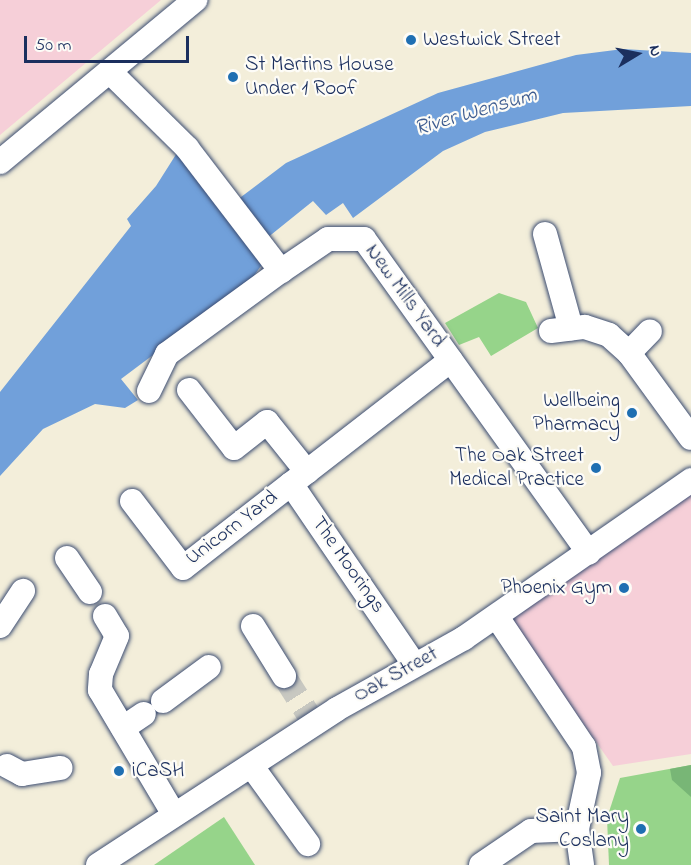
<!DOCTYPE html>
<style>
body{margin:0}
#map{position:relative;width:691px;height:865px;overflow:hidden;background:#f3eeda;font-family:"Indie Flower",sans-serif}
div>[style]{position:absolute}
.built>*{inset:0;background:#f6cfd8}
.green>*{inset:0;background:#96d48a}
.forest>*{inset:0;background:#78b676}
.water>*{inset:0;background:#71a0da}
.minor-tunnel>*{height:24px;margin-top:-12px;transform-origin:0;background:repeating-linear-gradient(90deg,#c8c8c1 0 24px,transparent 0 36px)}
.roads{filter:drop-shadow(0 0 2px #3b4c71) drop-shadow(0 0 2px #3b4c71)}
.minor>*{height:24px;margin:-12px;padding:0 12px;transform-origin:12px;border-radius:12px;background:#fff}
.dots>*{width:16px;height:16px;translate:-50% -50%;box-sizing:border-box;border:3px solid #fdfcf7;border-radius:50%}
span{translate:-50% -50%;white-space:nowrap;text-align:center;line-height:1.15;-webkit-text-stroke:4.5px #fdfcf7;paint-order:stroke}
.poi-label{font-size:21px;color:#1b2f5e}
.left{translate:0 -50%;text-align:left}
.right{translate:-100% -50%;text-align:right}
.street-label{font-size:21px;color:#1b2f5e}
.water-label{font-size:22px;color:#3d5c90;font-style:italic}
.north{position:absolute;left:607px;top:24px;width:60px;height:60px;-webkit-text-stroke:4px #fdfcf7;paint-order:stroke;rotate:80deg;font-size:16px;font-weight:700;line-height:24px;text-align:center;color:#1b2f5e}
.north::after{content:'';display:block;margin:auto;width:21px;height:27px;background:#1b2f5e;clip-path:polygon(50% 0,100% 100%,50% 72%,0 100%)}
.scale{position:absolute;left:24px;top:36px;width:165px;height:27px;box-sizing:border-box;border:3px solid #1b2f5e;border-top:0;padding-left:8px;font-size:18px;line-height:21px;white-space:nowrap;color:#1b2f5e;-webkit-text-stroke:4px #fdfcf7;paint-order:stroke}
</style>
<div id="map">
<div class="built">
<i style="clip-path:polygon(0 0,161px 0,0 135px)"></i>
<i style="clip-path:polygon(691px 493px,691px 754px,613px 766px,510px 619px)"></i>
</div>
<div class="green">
<i style="clip-path:polygon(499px 293px,526px 302px,538px 328px,491px 356px,479px 337px,459px 345px,445px 323px)"></i>
<i style="clip-path:polygon(691px 765px,691px 865px,609px 865px,607px 818px,620px 778px)"></i>
<i style="clip-path:polygon(224px 817px,255px 865px,154px 865px)"></i>
</div>
<div class="forest">
<i style="clip-path:polygon(691px 765px,691px 797px,672px 780px,670px 769px)"></i>
</div>
<div class="water">
<i style="clip-path:polygon(623px 49px,691px 53px,691px 106px,563px 113px,485px 132px,443px 151px,353px 218px,343px 203px,326px 215px,313px 201px,251px 251px,263px 263px,249px 283px,121px 379px,138px 400px,125px 408px,95px 404px,43px 429px,0 476px,0 392px,131px 226px,127px 219px,156px 186px,182px 145px,229px 206px,286px 163px,438px 93px,576px 55px)"></i>
</div>
<div class="minor-tunnel">
<i style="left:284px;top:676px;width:45px;rotate:57.7deg"></i>
</div>
<div class="roads">
<div class="minor">
<i style="left:111px;top:73px;width:107px;rotate:44.6deg"></i>
<i style="left:187px;top:148px;width:155px;rotate:52.6deg"></i>
<i style="left:0;top:162px;width:254px;rotate:-39.7deg"></i>
<i style="left:545px;top:234px;width:98px;rotate:74.5deg"></i>
<i style="left:551px;top:331px;width:34px;rotate:-7deg"></i>
<i style="left:585px;top:327px;width:25px;rotate:18deg"></i>
<i style="left:609px;top:335px;width:27px;rotate:42deg"></i>
<i style="left:629px;top:353px;width:105px;rotate:53.9deg"></i>
<i style="left:629px;top:353px;width:30px;rotate:-46deg"></i>
<i style="left:189px;top:390px;width:73px;rotate:52.2deg"></i>
<i style="left:234px;top:448px;width:42px;rotate:-38.2deg"></i>
<i style="left:267px;top:422px;width:64px;rotate:51.3deg"></i>
<i style="left:149px;top:391px;width:41px;rotate:-64.1deg"></i>
<i style="left:167px;top:354px;width:141px;rotate:-36.1deg"></i>
<i style="left:281px;top:271px;width:57px;rotate:-34.2deg"></i>
<i style="left:328px;top:239px;width:36px"></i>
<i style="left:364px;top:239px;width:386px;rotate:54.4deg"></i>
<i style="left:132px;top:501px;width:84px;rotate:52.7deg"></i>
<i style="left:183px;top:568px;width:137px;rotate:-37.9deg"></i>
<i style="left:67px;top:558px;width:41px;rotate:55.9deg"></i>
<i style="left:105px;top:616px;width:23px;rotate:59deg"></i>
<i style="left:117px;top:636px;width:41px;rotate:112.8deg"></i>
<i style="left:101px;top:674px;width:16px;rotate:94deg"></i>
<i style="left:100px;top:690px;width:143px;rotate:59.3deg"></i>
<i style="left:497px;top:617px;width:156px;rotate:56.2deg"></i>
<i style="left:584px;top:747px;width:26px;rotate:79deg"></i>
<i style="left:589px;top:773px;width:57px;rotate:102.1deg"></i>
<i style="left:577px;top:829px;width:36px;rotate:82deg"></i>
<i style="left:0;top:626px;width:42px;rotate:-56.7deg"></i>
<i style="left:253px;top:626px;width:59px;rotate:58.2deg"></i>
<i style="left:414px;top:664px;width:218px;rotate:-124.3deg"></i>
<i style="left:291px;top:484px;width:202px;rotate:-37.8deg"></i>
<i style="left:163px;top:701px;width:57px;rotate:-36.5deg"></i>
<i style="left:123px;top:728px;width:25px;rotate:-34deg"></i>
<i style="left:7px;top:766px;width:17px;rotate:28deg"></i>
<i style="left:22px;top:774px;width:39px;rotate:-9deg"></i>
<i style="left:253px;top:768px;width:94px;rotate:54.1deg"></i>
<i style="left:98px;top:865px;width:285px;rotate:-33.1deg"></i>
<i style="left:337px;top:709px;width:145px;rotate:-29.2deg"></i>
<i style="left:464px;top:638px;width:277px;rotate:-34.8deg"></i>
<i style="left:481px;top:865px;width:60px;rotate:-34.2deg"></i>
<i style="left:531px;top:831px;width:46px;rotate:-2.5deg"></i>
</div>
</div>
<div class="dots">
<i style="left:411px;top:40px;background:#1f6fb2"></i>
<i style="left:233px;top:77px;background:#1f6fb2"></i>
<i style="left:632px;top:413px;background:#1f6fb2"></i>
<i style="left:596px;top:468px;background:#1f6fb2"></i>
<i style="left:624px;top:588px;background:#1f6fb2"></i>
<i style="left:119px;top:771px;background:#1f6fb2"></i>
<i style="left:641px;top:829px;background:#1f6fb2"></i>
</div>
<div class="poi-label">
<span class="left" style="left:423px;top:40px">Westwick Street</span>
<span class="left" style="left:245px;top:77px">St Martins House<br>Under 1 Roof</span>
<span class="right" style="left:620px;top:413px">Wellbeing<br>Pharmacy</span>
<span class="right" style="left:584px;top:468px">The Oak Street<br>Medical Practice</span>
<span class="right" style="left:612px;top:588px">Phoenix Gym</span>
<span class="left" style="left:132px;top:771px">iCaSH</span>
<span class="right" style="left:629px;top:829px">Saint Mary<br>Coslany</span>
</div>
<div class="street-label">
<span style="left:405px;top:296px;rotate:54deg">New Mills Yard</span>
<span style="left:232px;top:528px;rotate:-37deg">Unicorn Yard</span>
<span style="left:348px;top:565px;rotate:55deg">The Moorings</span>
<span style="left:396px;top:675px;rotate:-29deg">Oak Street</span>
</div>
<div class="water-label">
<span style="left:476px;top:113px;rotate:-16deg">River Wensum</span>
</div>
<div class="north">N</div>
<div class="scale">50 m</div>
</div>
